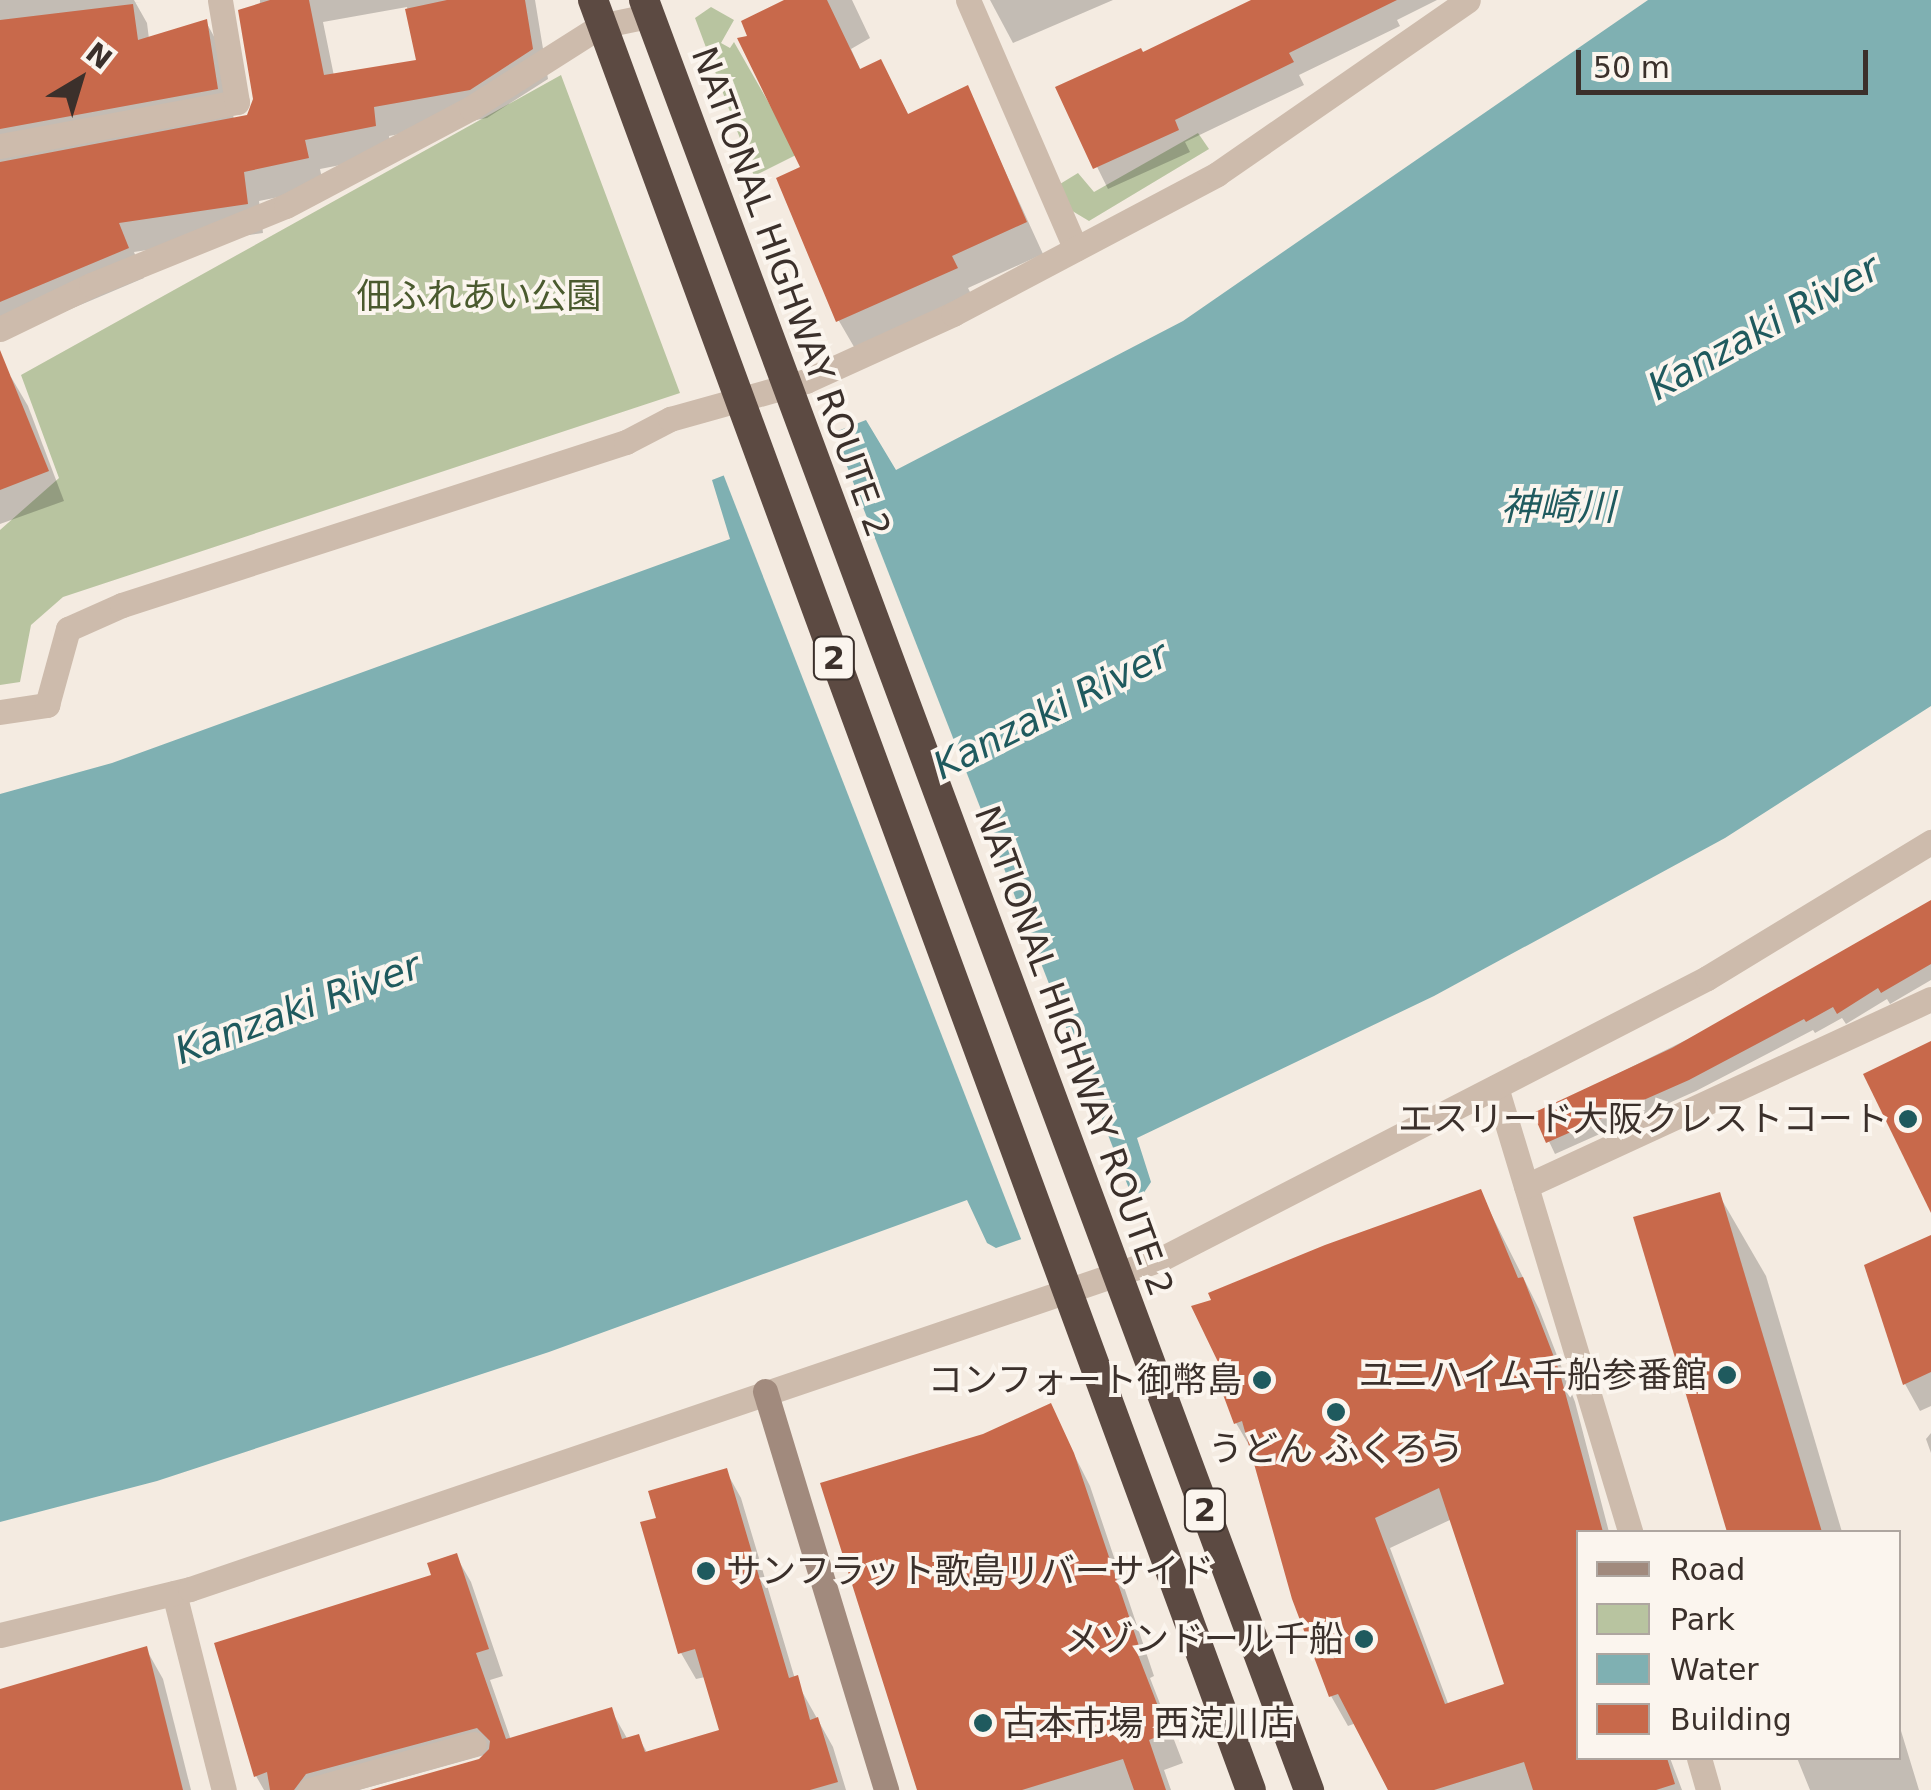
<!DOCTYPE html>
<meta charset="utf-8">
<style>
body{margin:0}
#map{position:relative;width:1931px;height:1790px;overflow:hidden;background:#f4ebe1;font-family:"DejaVu Sans","Noto Sans JP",sans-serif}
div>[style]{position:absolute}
.green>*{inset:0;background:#b8c4a0}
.water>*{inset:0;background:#7fb0b2}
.pier>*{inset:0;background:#f4ebe1}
.shadow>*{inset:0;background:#0003}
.building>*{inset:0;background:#c8694b}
.street>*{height:25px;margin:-12.5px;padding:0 12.5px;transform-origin:12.5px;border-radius:12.5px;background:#cdbbac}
.secondary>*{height:25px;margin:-12.5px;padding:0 12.5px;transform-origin:12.5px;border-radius:12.5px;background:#a18a7d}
.highway>*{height:30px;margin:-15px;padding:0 15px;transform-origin:15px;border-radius:15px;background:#5c4a42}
.dots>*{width:28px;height:28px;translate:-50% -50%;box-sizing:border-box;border:5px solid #fbf5ee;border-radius:50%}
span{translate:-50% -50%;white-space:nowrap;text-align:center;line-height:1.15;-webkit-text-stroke:8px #fbf5ee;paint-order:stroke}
.shield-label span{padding:2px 8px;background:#fbf5ee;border:2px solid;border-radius:8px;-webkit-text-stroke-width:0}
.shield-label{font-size:32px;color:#3b302b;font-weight:700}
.street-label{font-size:35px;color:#3b302b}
.park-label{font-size:35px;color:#4a5a2e}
.poi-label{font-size:35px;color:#3b302b}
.right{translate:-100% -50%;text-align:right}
.left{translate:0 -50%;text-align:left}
.water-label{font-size:38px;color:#1f5a5e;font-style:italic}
.legend{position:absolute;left:1576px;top:1530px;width:325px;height:230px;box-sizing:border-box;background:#fbf5ee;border:2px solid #aea6a0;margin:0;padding:12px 18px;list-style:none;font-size:30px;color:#3b302b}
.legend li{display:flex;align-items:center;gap:20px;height:50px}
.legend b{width:50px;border:2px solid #aea6a0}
.north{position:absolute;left:30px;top:30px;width:100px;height:100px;-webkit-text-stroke:8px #fbf5ee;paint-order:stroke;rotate:38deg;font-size:28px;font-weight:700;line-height:40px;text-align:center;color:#3b302b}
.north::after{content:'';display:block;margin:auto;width:35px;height:45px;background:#3b302b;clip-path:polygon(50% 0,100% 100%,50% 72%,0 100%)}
.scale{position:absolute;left:1576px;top:50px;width:292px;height:45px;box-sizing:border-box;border:5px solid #3b302b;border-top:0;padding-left:12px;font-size:30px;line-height:35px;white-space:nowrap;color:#3b302b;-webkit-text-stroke:8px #fbf5ee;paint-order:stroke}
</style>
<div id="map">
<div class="green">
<i style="clip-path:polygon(711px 7px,734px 20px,721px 43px,730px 48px,734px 42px,798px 154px,754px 176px,695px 18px)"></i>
<i style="clip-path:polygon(561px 75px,680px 393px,63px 597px,31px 625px,20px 682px,0 685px,0 530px,59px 478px,21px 375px)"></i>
<i style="clip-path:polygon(1198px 133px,1209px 149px,1089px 221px,1069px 209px,1060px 184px,1078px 173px,1094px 192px)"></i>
</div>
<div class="water">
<i style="clip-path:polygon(1648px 0,1931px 0,1931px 706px,1725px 838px,1434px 996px,1137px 1138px,1151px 1182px,1141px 1197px,996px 1248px,987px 1243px,967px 1200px,549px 1352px,157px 1481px,0 1522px,0 794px,112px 763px,730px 539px,712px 480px,866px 420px,896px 470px,1183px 321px)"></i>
</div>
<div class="pier">
<i style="clip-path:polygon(832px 428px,1135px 1204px,1023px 1244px,722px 471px)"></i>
</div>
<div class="shadow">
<i style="clip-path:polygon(evenodd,0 0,134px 0,147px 23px,149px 39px,206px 22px,222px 51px,234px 120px,248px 117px,256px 100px,260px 0,535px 0,548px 79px,487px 118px,389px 136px,392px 155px,320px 169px,324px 188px,259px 201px,263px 233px,134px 252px,144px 278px,0 339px,0 0,407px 7px,419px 62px,334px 76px,323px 22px,407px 7px)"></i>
<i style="clip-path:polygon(790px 0,852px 0,870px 38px,851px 49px,861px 71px,880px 62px,909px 116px,967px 88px,1043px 254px,968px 288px,974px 300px,857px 352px,839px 321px,779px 179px,803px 168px,750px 37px)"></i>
<i style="clip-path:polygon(990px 0,1113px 0,1013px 43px)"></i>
<i style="clip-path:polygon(1256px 0,1437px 0,1397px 20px,1400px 26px,1299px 75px,1304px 85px,1185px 142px,1190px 152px,1108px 189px,1058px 88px,1143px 55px)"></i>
<i style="clip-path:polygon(11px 377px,28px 406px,64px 501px,0 524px,0 381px)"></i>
<i style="clip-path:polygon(1931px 904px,1931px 980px,1890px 1004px,1887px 999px,1846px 1024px,1842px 1018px,1815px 1033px,1813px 1030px,1696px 1091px,1555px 1154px,1536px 1114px,1757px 1005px)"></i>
<i style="clip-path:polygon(evenodd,1480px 1192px,1539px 1309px,1575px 1402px,1609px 1532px,1578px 1532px,1578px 1758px,1670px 1758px,1682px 1790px,1388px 1790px,1356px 1723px,1348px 1726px,1331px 1696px,1253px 1452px,1236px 1423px,1480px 1192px,1452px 1519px,1507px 1685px,1449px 1706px,1390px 1548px,1452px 1519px)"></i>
<i style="clip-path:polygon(1719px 1195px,1766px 1276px,1842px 1532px,1730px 1532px,1636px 1219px)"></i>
<i style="clip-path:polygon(1931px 1251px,1931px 1406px,1920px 1411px,1905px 1384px,1867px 1266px)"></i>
<i style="clip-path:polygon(1050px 1407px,1090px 1486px,1154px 1676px,1150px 1678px,1183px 1763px,1164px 1770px,1171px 1790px,920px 1790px,984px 1436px)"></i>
<i style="clip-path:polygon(1931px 1433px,1931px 1453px,1926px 1439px)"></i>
<i style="clip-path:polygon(726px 1471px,741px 1498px,795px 1679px,833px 1747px,846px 1790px,379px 1790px,480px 1762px,488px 1754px,359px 1790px,264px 1790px,256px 1776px,456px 1556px,471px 1582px,503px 1676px,490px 1680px,511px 1740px,611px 1710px,628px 1740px,638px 1737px,648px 1754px,722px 1732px,705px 1677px,696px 1679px,681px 1653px,659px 1520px)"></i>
<i style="clip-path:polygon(146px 1649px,163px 1679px,191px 1790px,0 1790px,0 1692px)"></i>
<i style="clip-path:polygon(1898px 1721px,1919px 1790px,1810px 1790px,1797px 1758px,1898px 1758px)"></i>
</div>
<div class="building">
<i style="clip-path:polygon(270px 0,309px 0,324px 75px,416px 60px,405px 9px,447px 0,525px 0,533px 49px,470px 90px,374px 107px,376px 126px,305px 140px,309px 158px,244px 172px,248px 204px,119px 223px,129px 248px,0 302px,0 162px,247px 115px,253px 99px,238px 10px)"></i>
<i style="clip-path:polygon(784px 0,827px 0,860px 69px,881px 59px,908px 114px,968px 85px,1027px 222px,952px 256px,958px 268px,836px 322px,776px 178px,800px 167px,737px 38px,747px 36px,741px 21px)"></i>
<i style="clip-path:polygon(1251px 0,1397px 0,1289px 53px,1294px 62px,1175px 120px,1179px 130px,1093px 169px,1055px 87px,1141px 48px,1143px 52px)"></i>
<i style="clip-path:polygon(133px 4px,138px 40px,207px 19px,218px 89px,0 129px,0 20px)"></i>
<i style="clip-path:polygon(0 350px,49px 471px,0 490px)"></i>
<i style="clip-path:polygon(1931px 900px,1931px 964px,1881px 993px,1878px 988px,1837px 1014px,1833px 1007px,1806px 1022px,1804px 1019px,1689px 1080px,1546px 1143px,1533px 1113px,1672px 1048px)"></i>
<i style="clip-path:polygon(1931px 1041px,1931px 1213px,1863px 1074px)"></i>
<i style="clip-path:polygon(evenodd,1481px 1189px,1518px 1278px,1523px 1277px,1559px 1370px,1603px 1532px,1578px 1532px,1578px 1758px,1667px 1758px,1675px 1784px,1656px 1790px,1533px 1790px,1524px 1762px,1434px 1790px,1388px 1790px,1338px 1694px,1329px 1697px,1292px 1599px,1242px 1421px,1234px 1424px,1212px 1365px,1218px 1362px,1191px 1306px,1211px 1300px,1208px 1293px,1325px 1245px,1481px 1189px,1439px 1488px,1504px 1684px,1445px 1704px,1375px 1518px,1439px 1488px)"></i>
<i style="clip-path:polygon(1720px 1192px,1822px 1532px,1727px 1532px,1633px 1217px)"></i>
<i style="clip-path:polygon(1931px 1235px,1931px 1372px,1903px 1385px,1864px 1265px)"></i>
<i style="clip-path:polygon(1051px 1403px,1074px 1453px,1139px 1646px,1135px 1647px,1168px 1732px,1149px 1740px,1166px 1790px,1134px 1790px,1123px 1759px,1022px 1790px,917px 1790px,820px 1483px,983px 1434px)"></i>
<i style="clip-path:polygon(727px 1468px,789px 1678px,798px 1675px,810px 1720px,818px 1717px,838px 1782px,810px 1790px,370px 1790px,479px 1759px,489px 1749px,490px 1741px,477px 1728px,306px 1774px,294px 1790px,270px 1790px,267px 1772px,254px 1777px,214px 1643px,431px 1575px,427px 1563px,457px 1553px,489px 1649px,476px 1653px,506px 1739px,612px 1707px,622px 1739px,639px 1734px,645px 1752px,719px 1730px,695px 1649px,678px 1654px,640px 1522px,656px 1518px,648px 1491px)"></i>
<i style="clip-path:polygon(147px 1646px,183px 1790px,0 1790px,0 1689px)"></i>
</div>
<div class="street">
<i style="left:968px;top:0;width:271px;rotate:66.6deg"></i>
<i style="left:0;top:146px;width:241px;rotate:-10.5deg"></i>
<i style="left:237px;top:102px;width:103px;rotate:-99.5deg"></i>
<i style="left:0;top:329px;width:101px;rotate:-25.8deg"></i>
<i style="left:91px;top:285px;width:210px;rotate:-22.1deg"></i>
<i style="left:286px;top:206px;width:209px;rotate:-27.9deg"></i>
<i style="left:471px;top:108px;width:153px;rotate:-32.4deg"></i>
<i style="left:600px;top:26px;width:49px;rotate:-11.8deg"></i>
<i style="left:0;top:712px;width:48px;rotate:-8.5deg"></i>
<i style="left:47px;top:705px;width:79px;rotate:-74.6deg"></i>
<i style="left:68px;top:629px;width:59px;rotate:-24deg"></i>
<i style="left:122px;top:605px;width:530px;rotate:-17.92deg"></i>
<i style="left:626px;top:442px;width:50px;rotate:-27.6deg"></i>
<i style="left:670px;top:419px;width:141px;rotate:-15.6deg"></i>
<i style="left:806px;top:381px;width:162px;rotate:-24.5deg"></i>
<i style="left:953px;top:314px;width:299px;rotate:-27.9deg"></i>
<i style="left:1217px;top:174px;width:305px;rotate:-34.7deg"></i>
<i style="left:1496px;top:1087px;width:465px;rotate:73.2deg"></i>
<i style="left:1526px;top:1186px;width:446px;rotate:-24.8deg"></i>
<i style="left:174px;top:1593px;width:203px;rotate:75.8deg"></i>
<i style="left:0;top:1635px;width:195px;rotate:-13.6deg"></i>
<i style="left:190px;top:1589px;width:1026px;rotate:-18.77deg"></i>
<i style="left:1161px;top:1259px;width:614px;rotate:-27.23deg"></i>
<i style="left:1707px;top:978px;width:262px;rotate:-31.3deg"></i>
<i style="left:1699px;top:1758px;width:33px;rotate:74deg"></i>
<i style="left:310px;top:1790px;width:170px;rotate:-15.7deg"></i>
</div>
<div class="secondary">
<i style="left:765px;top:1391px;width:417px;rotate:73.1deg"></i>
</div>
<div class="highway">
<i style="left:593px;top:0;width:1907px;rotate:69.82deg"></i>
<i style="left:644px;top:0;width:1910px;rotate:69.62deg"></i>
</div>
<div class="dots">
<i style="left:1908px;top:1119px;background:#1f5a5e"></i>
<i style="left:1727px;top:1375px;background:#1f5a5e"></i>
<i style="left:1262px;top:1380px;background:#1f5a5e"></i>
<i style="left:1336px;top:1412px;background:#1f5a5e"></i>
<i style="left:706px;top:1571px;background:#1f5a5e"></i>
<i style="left:1364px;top:1639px;background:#1f5a5e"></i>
<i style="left:983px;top:1723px;background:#1f5a5e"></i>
</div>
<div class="shield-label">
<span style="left:834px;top:658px">2</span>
<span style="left:1205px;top:1510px">2</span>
</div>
<div class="street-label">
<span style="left:791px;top:292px;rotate:70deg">NATIONAL HIGHWAY ROUTE 2</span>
<span style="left:1074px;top:1051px;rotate:70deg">NATIONAL HIGHWAY ROUTE 2</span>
</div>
<div class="park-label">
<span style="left:479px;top:296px">佃ふれあい公園</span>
</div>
<div class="poi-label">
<span class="right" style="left:1888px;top:1119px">エスリード大阪クレストコート</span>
<span class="right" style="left:1707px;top:1375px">ユニハイム千船参番館</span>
<span class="right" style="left:1242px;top:1380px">コンフォート御幣島</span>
<span style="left:1336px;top:1449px">うどん ふくろう</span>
<span class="left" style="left:726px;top:1571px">サンフラット歌島リバーサイド</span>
<span class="right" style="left:1344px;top:1639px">メゾンドール千船</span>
<span class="left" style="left:1003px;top:1723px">古本市場 西淀川店</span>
</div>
<div class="water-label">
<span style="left:1764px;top:328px;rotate:-29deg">Kanzaki River</span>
<span style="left:1558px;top:508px">神崎川</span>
<span style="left:1051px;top:711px;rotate:-27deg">Kanzaki River</span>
<span style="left:298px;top:1009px;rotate:-20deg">Kanzaki River</span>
</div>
<ul class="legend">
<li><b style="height:12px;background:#a18a7d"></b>Road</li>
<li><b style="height:28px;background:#b8c4a0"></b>Park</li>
<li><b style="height:28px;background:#7fb0b2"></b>Water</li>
<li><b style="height:28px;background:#c8694b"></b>Building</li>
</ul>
<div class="north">N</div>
<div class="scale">50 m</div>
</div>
